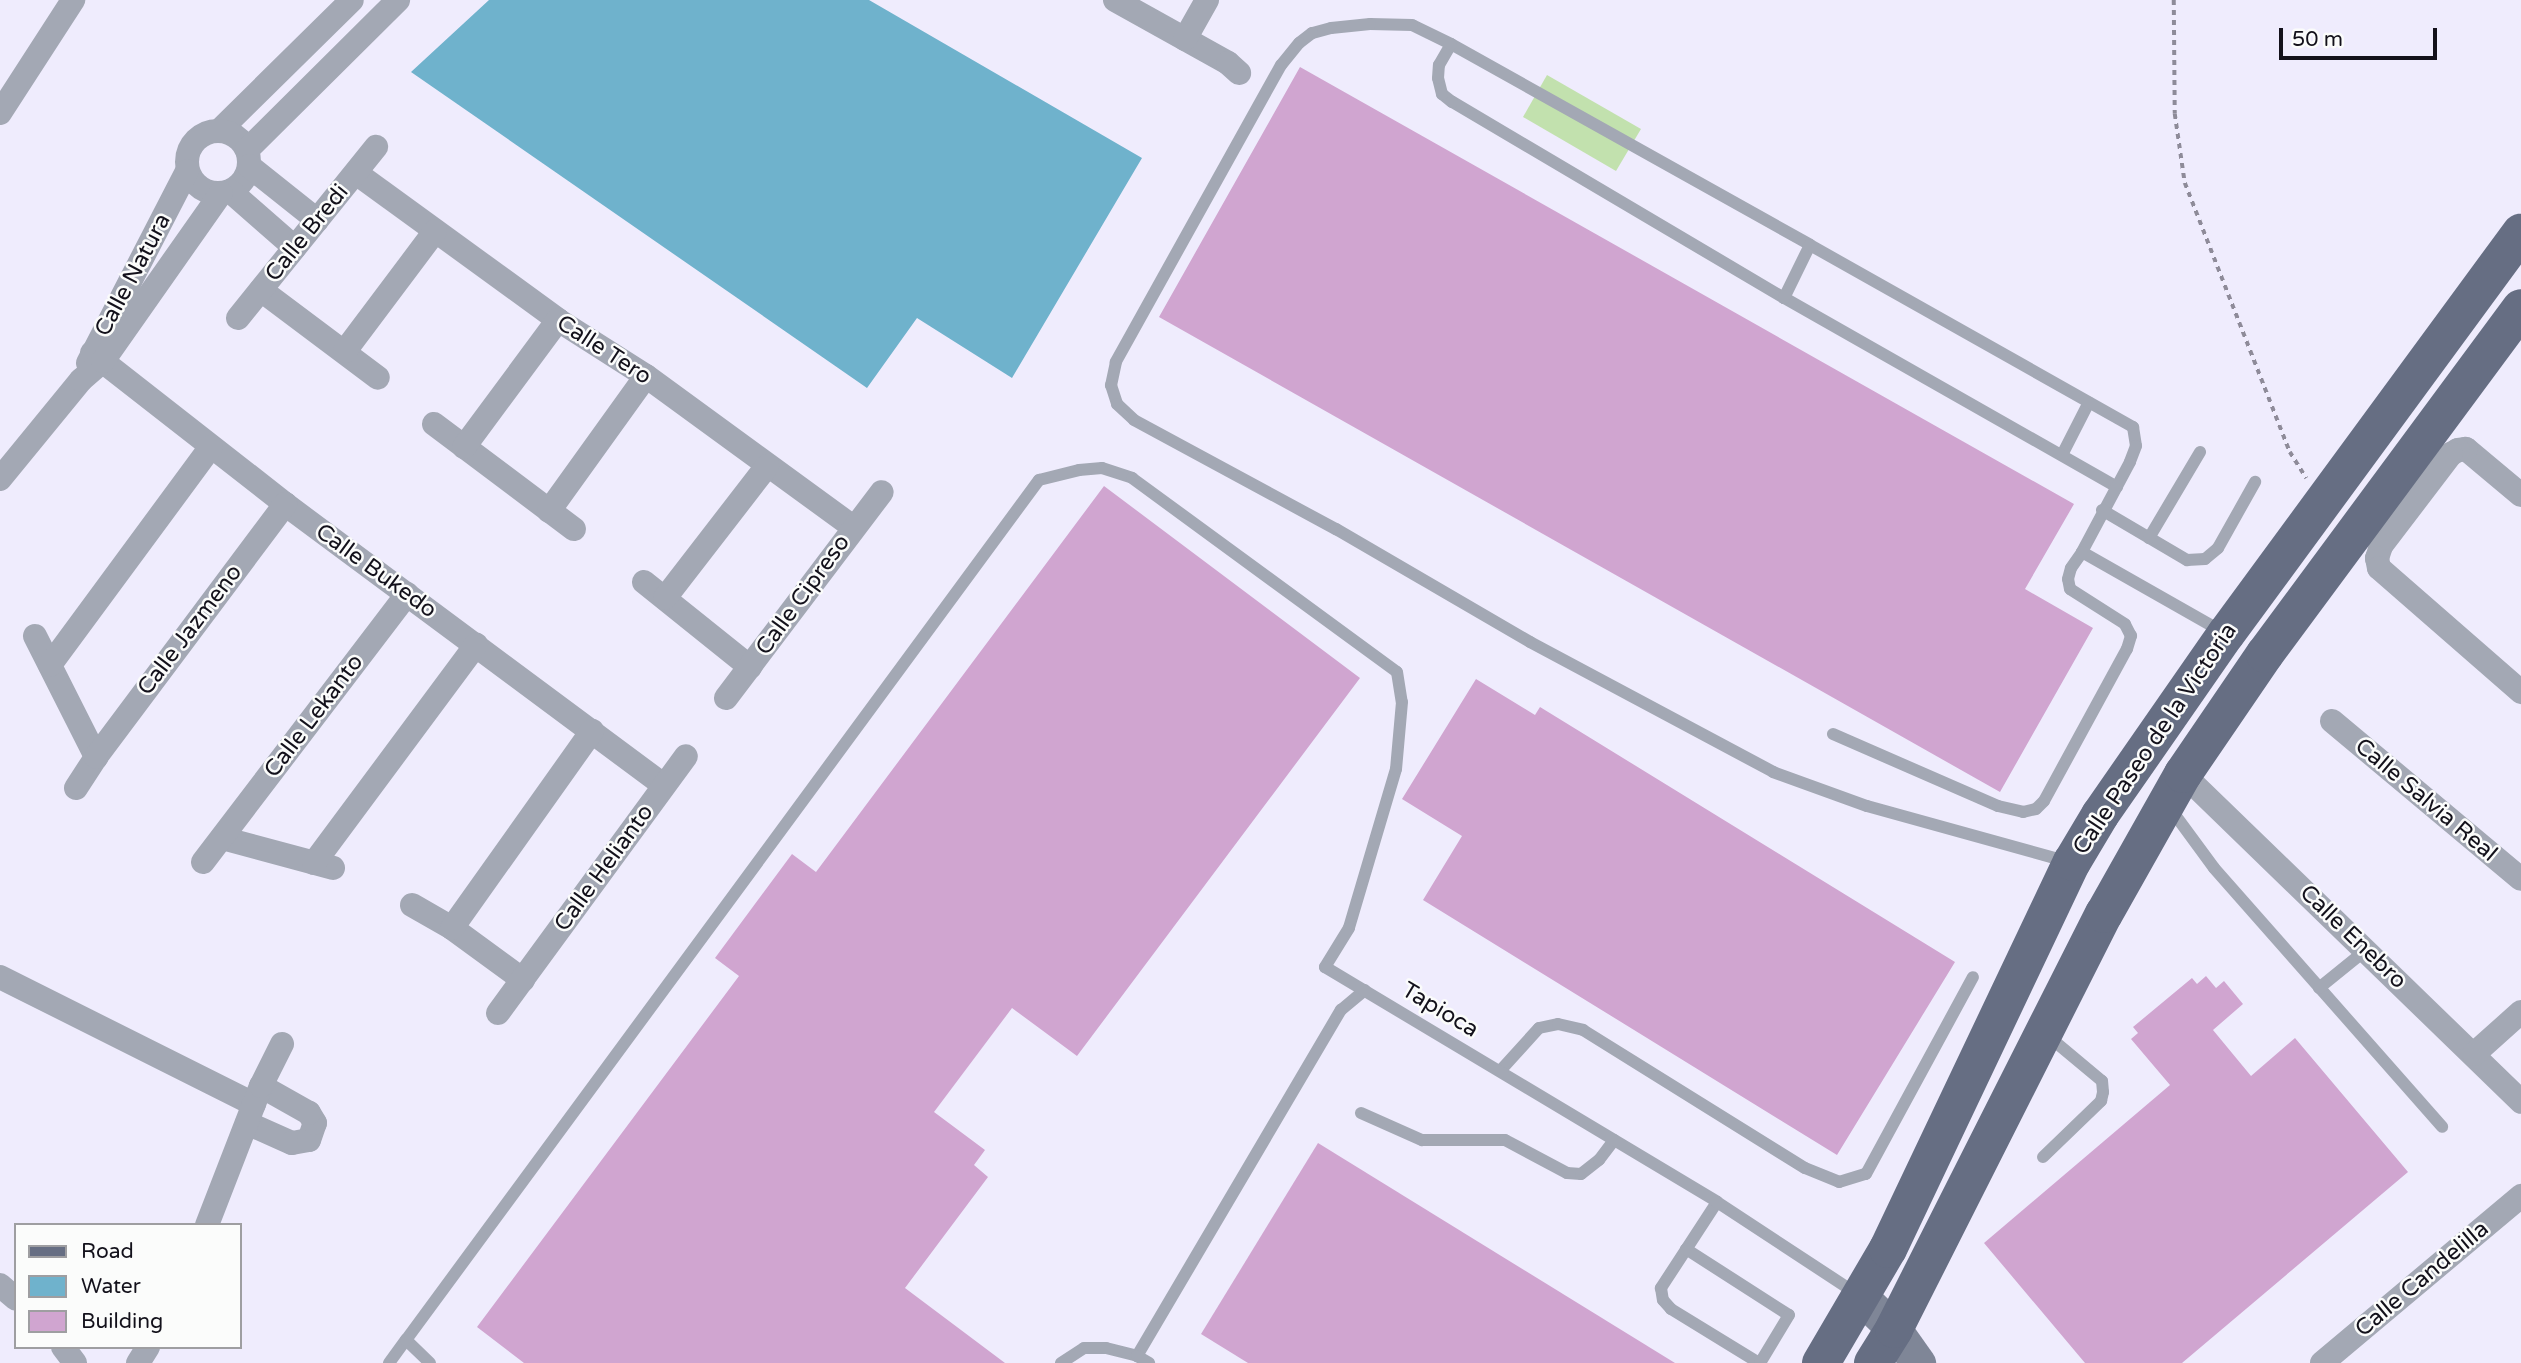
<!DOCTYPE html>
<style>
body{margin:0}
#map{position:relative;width:2521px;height:1363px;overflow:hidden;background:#efecfd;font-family:"Varela Round",sans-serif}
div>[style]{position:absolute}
.green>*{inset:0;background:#c2e1ae}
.water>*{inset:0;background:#6fb2cc}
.building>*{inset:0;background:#d0a5d0}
.path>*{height:3.5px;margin-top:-1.75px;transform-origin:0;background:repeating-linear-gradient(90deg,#8e8b99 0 5px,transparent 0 10px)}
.lane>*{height:12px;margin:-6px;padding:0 6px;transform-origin:6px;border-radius:6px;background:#a3a8b4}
.street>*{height:24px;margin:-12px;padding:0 12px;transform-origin:12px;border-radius:12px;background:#a3a8b4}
.street>.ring{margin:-12px;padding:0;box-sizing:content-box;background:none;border:24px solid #a3a8b4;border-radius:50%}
.secondary>*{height:35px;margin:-17.5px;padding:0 17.5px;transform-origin:17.5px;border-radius:17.5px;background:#7f8697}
.primary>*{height:38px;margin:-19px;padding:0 19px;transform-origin:19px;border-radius:19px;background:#666e83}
span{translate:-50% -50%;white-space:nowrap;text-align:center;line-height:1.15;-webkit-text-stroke:5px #fbfcfb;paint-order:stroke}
.street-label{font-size:23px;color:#13111b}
.legend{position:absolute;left:14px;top:1223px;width:228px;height:126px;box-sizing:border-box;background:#fbfcfb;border:2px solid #9e9ea1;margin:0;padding:9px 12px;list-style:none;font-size:21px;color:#13111b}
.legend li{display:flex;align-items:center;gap:14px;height:35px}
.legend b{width:35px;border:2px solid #9e9ea1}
.scale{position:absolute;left:2279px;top:28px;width:158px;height:32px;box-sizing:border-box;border:4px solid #13111b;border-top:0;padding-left:9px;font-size:21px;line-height:24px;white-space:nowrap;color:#13111b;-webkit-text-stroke:5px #fbfcfb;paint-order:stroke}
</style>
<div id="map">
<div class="green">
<i style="clip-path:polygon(1547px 75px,1641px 129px,1616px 171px,1523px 117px)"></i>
</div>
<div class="water">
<i style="clip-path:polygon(489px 0,869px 0,1142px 158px,1012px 378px,917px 318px,867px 388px,411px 72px)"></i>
</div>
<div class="building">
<i style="clip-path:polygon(1300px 67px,2074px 504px,2025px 589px,2093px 628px,2000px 792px,1159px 317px)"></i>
<i style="clip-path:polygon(1104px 486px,1360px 678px,1077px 1056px,1012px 1008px,934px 1112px,985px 1150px,974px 1165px,988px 1177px,905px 1288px,1005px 1363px,524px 1363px,477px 1327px,739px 976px,715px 958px,792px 854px,816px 872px)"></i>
<i style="clip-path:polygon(1476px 679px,1535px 715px,1540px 707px,1955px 962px,1837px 1155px,1423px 900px,1462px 836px,1402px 799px)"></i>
<i style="clip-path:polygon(2206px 976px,2216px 988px,2224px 981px,2243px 1004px,2213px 1030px,2251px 1076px,2295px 1038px,2408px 1172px,2182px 1363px,2085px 1363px,1984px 1243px,2170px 1085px,2131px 1039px,2138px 1033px,2133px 1027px,2192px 978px,2197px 984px)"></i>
<i style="clip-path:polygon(1318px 1143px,1675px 1363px,1248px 1363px,1201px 1334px)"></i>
</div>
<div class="path">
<i style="left:2174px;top:0;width:114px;rotate:89.5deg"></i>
<i style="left:2175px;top:114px;width:70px;rotate:81.8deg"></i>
<i style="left:2185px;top:183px;width:289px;rotate:68.7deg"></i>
<i style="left:2290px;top:452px;width:31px;rotate:58deg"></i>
</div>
<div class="lane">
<i style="left:1451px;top:44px;width:411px;rotate:29.2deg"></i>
<i style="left:1784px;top:298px;width:386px;rotate:-149.4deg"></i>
<i style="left:1452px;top:102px;width:13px;rotate:-141deg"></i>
<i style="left:1442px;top:94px;width:16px;rotate:-104deg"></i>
<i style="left:1438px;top:78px;width:13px;rotate:-86deg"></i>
<i style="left:1439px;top:65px;width:24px;rotate:-60deg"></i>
<i style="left:1451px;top:44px;width:43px;rotate:-154deg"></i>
<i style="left:1412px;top:25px;width:42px;rotate:-178.6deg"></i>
<i style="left:1370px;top:24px;width:39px;rotate:174deg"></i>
<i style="left:1331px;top:28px;width:20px;rotate:165deg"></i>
<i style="left:1312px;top:33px;width:16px;rotate:142deg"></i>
<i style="left:1299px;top:43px;width:28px;rotate:129deg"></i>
<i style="left:1281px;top:65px;width:340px;rotate:119.1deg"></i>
<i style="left:1116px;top:362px;width:24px;rotate:102deg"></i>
<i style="left:1111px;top:385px;width:20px;rotate:72deg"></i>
<i style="left:1117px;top:404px;width:23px;rotate:43deg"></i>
<i style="left:1134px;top:420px;width:230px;rotate:28.4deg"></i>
<i style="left:1336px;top:529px;width:225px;rotate:30.2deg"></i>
<i style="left:1530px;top:642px;width:276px;rotate:28.1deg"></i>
<i style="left:1773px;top:772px;width:100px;rotate:19.9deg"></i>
<i style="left:1867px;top:806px;width:210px;rotate:15.5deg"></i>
<i style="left:2062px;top:455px;width:59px;rotate:-63deg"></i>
<i style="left:2117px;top:487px;width:383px;rotate:-150.4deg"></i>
<i style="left:1784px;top:298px;width:59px;rotate:-63.9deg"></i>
<i style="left:1810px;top:245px;width:371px;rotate:29.4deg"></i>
<i style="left:2133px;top:427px;width:19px;rotate:81deg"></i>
<i style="left:2136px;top:446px;width:17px;rotate:111deg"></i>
<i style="left:2130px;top:462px;width:102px;rotate:118.1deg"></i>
<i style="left:2082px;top:552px;width:162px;rotate:29.6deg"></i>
<i style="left:2102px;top:510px;width:99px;rotate:30.5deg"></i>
<i style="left:2187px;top:560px;width:18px;rotate:-3deg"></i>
<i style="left:2205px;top:559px;width:17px;rotate:-40deg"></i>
<i style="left:2218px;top:548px;width:76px;rotate:-60.7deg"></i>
<i style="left:2149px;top:538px;width:100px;rotate:-59.3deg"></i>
<i style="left:1833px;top:734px;width:180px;rotate:23.6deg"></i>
<i style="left:1998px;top:806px;width:26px;rotate:13deg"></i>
<i style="left:2023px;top:812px;width:13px;rotate:-13deg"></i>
<i style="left:2036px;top:809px;width:11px;rotate:-45deg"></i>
<i style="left:2044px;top:801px;width:173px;rotate:-61.4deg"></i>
<i style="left:2127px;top:649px;width:14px;rotate:-73deg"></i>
<i style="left:2131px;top:636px;width:13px;rotate:-117deg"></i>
<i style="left:2125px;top:624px;width:65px;rotate:-147.5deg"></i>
<i style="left:2070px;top:589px;width:10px;rotate:-101deg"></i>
<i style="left:2068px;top:579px;width:11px;rotate:-75deg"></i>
<i style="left:2071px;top:568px;width:19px;rotate:-55deg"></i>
<i style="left:2170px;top:808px;width:74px;rotate:53.7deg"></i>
<i style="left:2214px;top:868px;width:345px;rotate:48.6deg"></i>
<i style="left:2319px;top:988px;width:60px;rotate:-39deg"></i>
<i style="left:1500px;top:1071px;width:58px;rotate:-47.8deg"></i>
<i style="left:1539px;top:1028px;width:19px;rotate:-12deg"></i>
<i style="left:1558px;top:1024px;width:26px;rotate:13deg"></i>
<i style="left:1583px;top:1030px;width:261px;rotate:31.9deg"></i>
<i style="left:1805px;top:1168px;width:37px;rotate:22deg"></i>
<i style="left:1839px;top:1182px;width:28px;rotate:-17deg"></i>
<i style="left:1866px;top:1174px;width:224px;rotate:-61.5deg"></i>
<i style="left:1361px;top:1113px;width:67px;rotate:23.9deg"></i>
<i style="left:1422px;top:1140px;width:83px"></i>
<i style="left:1505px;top:1140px;width:70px;rotate:28deg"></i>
<i style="left:1567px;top:1173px;width:14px;rotate:4deg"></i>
<i style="left:1581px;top:1174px;width:23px;rotate:-38deg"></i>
<i style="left:1599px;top:1160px;width:25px;rotate:-53deg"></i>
<i style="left:2043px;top:1157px;width:81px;rotate:-44deg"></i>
<i style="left:2101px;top:1101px;width:9px;rotate:-77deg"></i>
<i style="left:2103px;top:1092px;width:11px;rotate:-95deg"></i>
<i style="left:2102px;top:1081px;width:70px;rotate:-140.2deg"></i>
<i style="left:1717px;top:1202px;width:103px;rotate:123.1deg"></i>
<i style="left:1661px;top:1288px;width:12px;rotate:81deg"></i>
<i style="left:1663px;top:1300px;width:12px;rotate:48deg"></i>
<i style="left:1671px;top:1309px;width:103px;rotate:31.5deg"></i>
<i style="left:1686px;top:1249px;width:122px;rotate:32.7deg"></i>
<i style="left:1789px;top:1315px;width:56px;rotate:121.1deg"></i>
<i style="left:1137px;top:1356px;width:402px;rotate:-59.5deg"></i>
<i style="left:1341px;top:1010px;width:31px;rotate:-40deg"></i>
<i style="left:389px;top:1363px;width:29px;rotate:-54deg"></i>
<i style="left:430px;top:1363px;width:33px;rotate:-136deg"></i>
<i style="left:406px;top:1340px;width:1068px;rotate:-53.65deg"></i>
<i style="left:1039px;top:480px;width:41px;rotate:-14deg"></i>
<i style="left:1079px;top:470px;width:23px;rotate:-5deg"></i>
<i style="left:1102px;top:468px;width:32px;rotate:18deg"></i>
<i style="left:1132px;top:478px;width:328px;rotate:36.2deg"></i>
<i style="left:1397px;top:672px;width:30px;rotate:81deg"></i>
<i style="left:1402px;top:702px;width:67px;rotate:95.1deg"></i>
<i style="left:1396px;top:769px;width:166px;rotate:106.5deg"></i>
<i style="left:1349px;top:928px;width:46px;rotate:121.6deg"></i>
<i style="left:1325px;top:967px;width:457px;rotate:30.9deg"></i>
<i style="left:1717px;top:1202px;width:168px;rotate:33.3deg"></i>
<i style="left:1061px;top:1363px;width:27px;rotate:-33deg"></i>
<i style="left:1084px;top:1348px;width:22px"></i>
<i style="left:1106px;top:1348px;width:32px;rotate:14deg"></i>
<i style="left:1137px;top:1356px;width:14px;rotate:30deg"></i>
</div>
<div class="street">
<i style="left:1115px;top:0;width:129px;rotate:29.1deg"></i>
<i style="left:1228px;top:63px;width:15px;rotate:42deg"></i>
<i style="left:1185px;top:39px;width:45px;rotate:-60.6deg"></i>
<i style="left:0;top:113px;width:135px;rotate:-57.1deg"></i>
<i style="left:220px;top:130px;width:185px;rotate:-44.6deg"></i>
<i class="ring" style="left:187px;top:131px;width:38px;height:38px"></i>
<i style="left:247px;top:150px;width:213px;rotate:-44.8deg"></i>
<i style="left:249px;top:166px;width:87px;rotate:38.5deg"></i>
<i style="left:356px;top:173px;width:250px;rotate:36deg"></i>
<i style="left:558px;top:320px;width:104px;rotate:32.5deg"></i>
<i style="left:646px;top:376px;width:256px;rotate:36.1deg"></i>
<i style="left:230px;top:191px;width:86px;rotate:41.2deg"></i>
<i style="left:261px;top:290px;width:146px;rotate:36.9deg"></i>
<i style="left:238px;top:318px;width:220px;rotate:-51.1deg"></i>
<i style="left:345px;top:351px;width:150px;rotate:-53.1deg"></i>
<i style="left:92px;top:353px;width:245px;rotate:38deg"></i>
<i style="left:285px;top:504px;width:472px;rotate:36.6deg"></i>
<i style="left:88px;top:363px;width:216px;rotate:-62.7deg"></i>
<i style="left:434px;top:424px;width:175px;rotate:36.9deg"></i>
<i style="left:464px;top:447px;width:158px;rotate:-53.5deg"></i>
<i style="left:0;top:479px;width:128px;rotate:-50.7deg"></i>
<i style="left:81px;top:380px;width:29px;rotate:-41deg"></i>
<i style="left:103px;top:361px;width:205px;rotate:-54.9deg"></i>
<i style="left:2521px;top:495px;width:72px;rotate:-140.1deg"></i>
<i style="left:2466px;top:449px;width:8px;rotate:173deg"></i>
<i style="left:2458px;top:450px;width:8px;rotate:150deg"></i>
<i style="left:2451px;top:454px;width:116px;rotate:127.3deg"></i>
<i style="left:2381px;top:546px;width:13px;rotate:108deg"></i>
<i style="left:2377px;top:558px;width:10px;rotate:79deg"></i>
<i style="left:2379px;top:568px;width:189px;rotate:41.1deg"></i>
<i style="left:549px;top:511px;width:166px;rotate:-54.3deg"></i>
<i style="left:644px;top:582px;width:136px;rotate:38.7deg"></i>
<i style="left:665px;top:598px;width:167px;rotate:-52.3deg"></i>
<i style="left:35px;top:636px;width:136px;rotate:63.2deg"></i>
<i style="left:50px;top:665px;width:271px;rotate:-53.6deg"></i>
<i style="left:726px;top:698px;width:258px;rotate:-52.9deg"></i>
<i style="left:2332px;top:721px;width:246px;rotate:39.9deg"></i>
<i style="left:2183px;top:774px;width:471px;rotate:44.1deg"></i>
<i style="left:76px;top:788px;width:37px;rotate:-57deg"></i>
<i style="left:96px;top:757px;width:316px;rotate:-53.2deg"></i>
<i style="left:222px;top:838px;width:115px;rotate:15.1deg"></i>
<i style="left:203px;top:862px;width:337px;rotate:-52.7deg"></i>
<i style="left:314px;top:863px;width:272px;rotate:-53.4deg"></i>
<i style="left:412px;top:905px;width:46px;rotate:29.9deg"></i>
<i style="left:452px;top:928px;width:88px;rotate:36.2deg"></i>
<i style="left:452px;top:928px;width:242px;rotate:-54.6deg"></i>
<i style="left:0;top:977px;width:284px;rotate:26.6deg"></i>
<i style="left:498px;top:1013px;width:318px;rotate:-53.8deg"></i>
<i style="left:2474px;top:1054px;width:63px;rotate:-41.8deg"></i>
<i style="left:247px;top:1123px;width:49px;rotate:24deg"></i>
<i style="left:292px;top:1143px;width:17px;rotate:-10deg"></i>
<i style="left:309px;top:1140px;width:18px;rotate:-71deg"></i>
<i style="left:315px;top:1123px;width:12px;rotate:-121deg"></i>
<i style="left:309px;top:1113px;width:55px;rotate:-150.6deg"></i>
<i style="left:207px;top:1225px;width:149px;rotate:-68.8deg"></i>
<i style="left:261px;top:1086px;width:47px;rotate:-63.4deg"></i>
<i style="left:0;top:1285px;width:21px;rotate:41deg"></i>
<i style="left:63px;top:1347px;width:20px;rotate:53deg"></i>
<i style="left:138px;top:1363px;width:19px;rotate:-58deg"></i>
<i style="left:2322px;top:1363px;width:260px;rotate:-40deg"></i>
</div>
<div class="secondary">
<i style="left:1860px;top:1296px;width:47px;rotate:44.1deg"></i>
<i style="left:1894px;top:1329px;width:42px;rotate:54.8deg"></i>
</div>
<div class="primary">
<i style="left:1821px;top:1363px;width:132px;rotate:-59.6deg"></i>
<i style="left:1888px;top:1249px;width:429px;rotate:-64.6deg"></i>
<i style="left:2072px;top:862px;width:55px;rotate:-59.2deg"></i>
<i style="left:2100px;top:815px;width:221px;rotate:-55.2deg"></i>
<i style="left:2226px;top:634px;width:498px;rotate:-53.7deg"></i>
<i style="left:1873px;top:1363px;width:40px;rotate:-58deg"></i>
<i style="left:1894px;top:1329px;width:465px;rotate:-63.2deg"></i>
<i style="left:2104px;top:914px;width:161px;rotate:-60.6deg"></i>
<i style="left:2183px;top:774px;width:145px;rotate:-55.7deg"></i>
<i style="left:2265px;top:654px;width:430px;rotate:-53.5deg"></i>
</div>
<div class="street-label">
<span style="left:307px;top:233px;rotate:-51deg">Calle Bredi</span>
<span style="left:133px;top:275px;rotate:-62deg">Calle Natura</span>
<span style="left:604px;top:350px;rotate:33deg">Calle Tero</span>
<span style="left:376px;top:571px;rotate:36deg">Calle Bukedo</span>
<span style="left:803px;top:595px;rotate:-54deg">Calle Cipreso</span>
<span style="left:190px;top:630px;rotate:-53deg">Calle Jazmeno</span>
<span style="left:314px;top:716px;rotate:-53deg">Calle Lekanto</span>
<span style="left:2155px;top:739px;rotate:-56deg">Calle Paseo de la Victoria</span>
<span style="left:2426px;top:800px;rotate:40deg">Calle Salvia Real</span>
<span style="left:604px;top:868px;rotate:-54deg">Calle Helianto</span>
<span style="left:2353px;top:937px;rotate:44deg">Calle Enebro</span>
<span style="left:1440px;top:1010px;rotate:31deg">Tapioca</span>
<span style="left:2422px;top:1279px;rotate:-40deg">Calle Candelilla</span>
</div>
<ul class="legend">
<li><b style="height:9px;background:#666e83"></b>Road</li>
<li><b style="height:19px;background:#6fb2cc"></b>Water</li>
<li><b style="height:19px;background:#d0a5d0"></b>Building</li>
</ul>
<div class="scale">50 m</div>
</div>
